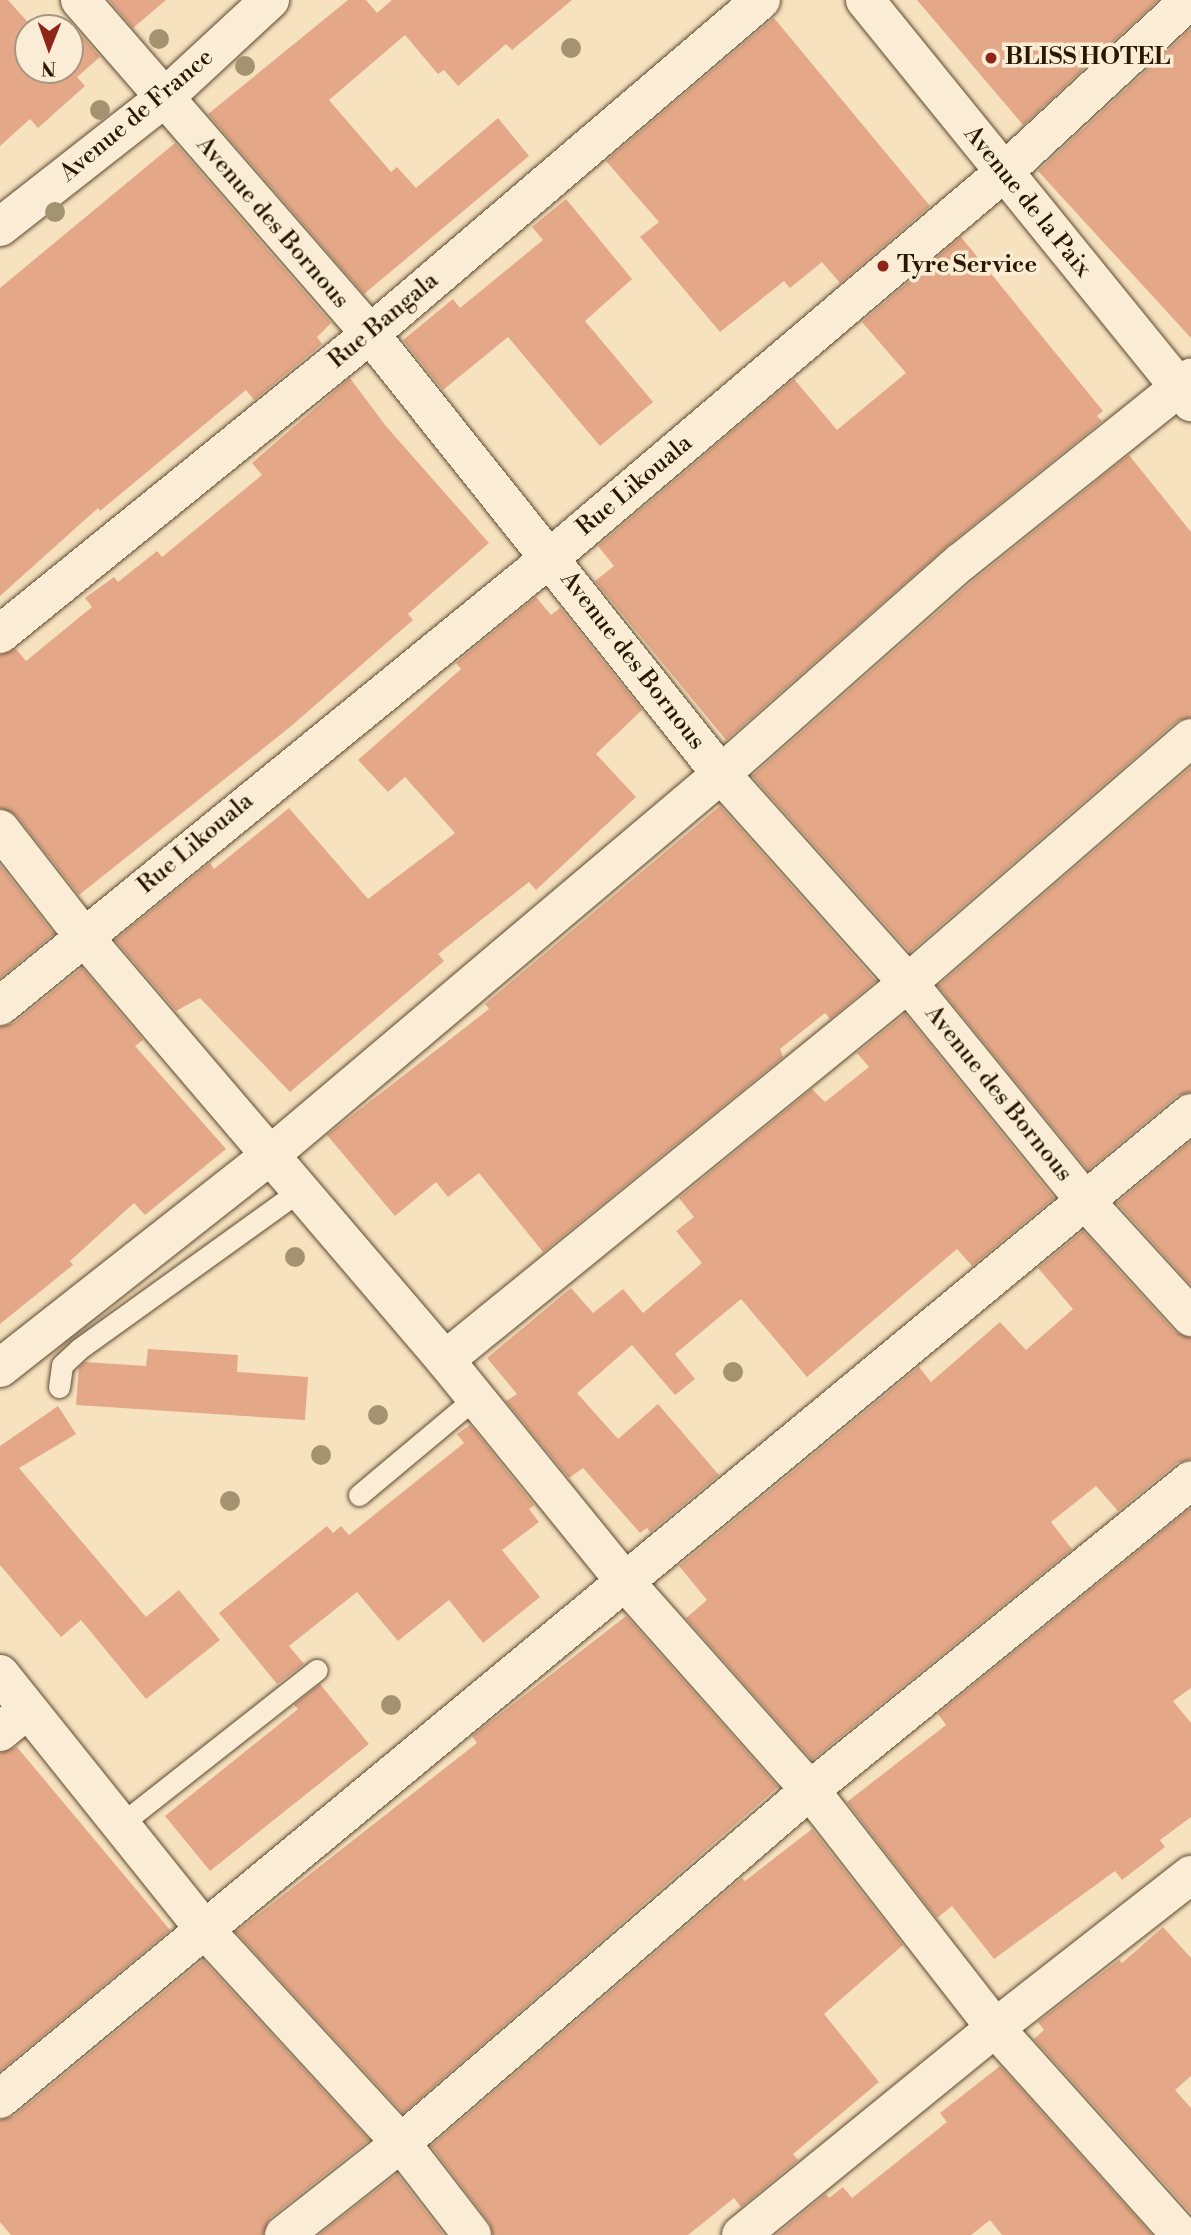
<!DOCTYPE html>
<style>
body{margin:0}
#map{position:relative;width:1191px;height:2235px;overflow:hidden;background:#f7e2bf;font-family:"Libre Bodoni",serif}
div>[style]{position:absolute}
.building>*{inset:0;background:#e4a888}
.roads{filter:drop-shadow(0 0 2px #5e4930) drop-shadow(0 0 2px #5e4930)}
.service>*{height:21px;margin:-10.5px;padding:0 10.5px;transform-origin:10.5px;border-radius:10.5px;background:#faecd5}
.minor>*{height:38px;margin:-19px;padding:0 19px;transform-origin:19px;border-radius:19px;background:#faecd5}
.secondary>*{height:38px;margin:-19px;padding:0 19px;transform-origin:19px;border-radius:19px;background:#faecd5}
.trees>*{width:20px;height:20px;margin:-10px;border-radius:50%;background:#a49371}
.dots>*{width:19px;height:19px;translate:-50% -50%;box-sizing:border-box;border:4px solid #faecd5;border-radius:50%}
span{translate:-50% -50%;white-space:nowrap;text-align:center;line-height:1.15;-webkit-text-stroke:7px #faecd5;paint-order:stroke}
.poi-label{font-size:24px;color:#2b1600;font-weight:700}
.left{translate:0 -50%;text-align:left}
.street-label{font-size:24px;color:#2b1600}
.north{position:absolute;left:14px;top:14px;width:70px;height:70px;box-sizing:border-box;background:#faecd5;border:2px solid #a79680;border-radius:50%;rotate:181deg;font-size:19px;font-weight:700;line-height:28px;text-align:center;color:#2b1600}
.north::after{content:'';display:block;margin:auto;width:24px;height:32px;background:#8f2418;clip-path:polygon(50% 0,100% 100%,50% 72%,0 100%)}
</style>
<div id="map">
<div class="building">
<i style="clip-path:polygon(0 0,8px 0,33px 28px,28px 28px,28px 70px,70px 70px,70px 22px,100px 57px,77px 77px,85px 86px,38px 128px,30px 119px,0 146px)"></i>
<i style="clip-path:polygon(109px 0,166px 0,133px 28px)"></i>
<i style="clip-path:polygon(348px 0,366px 0,377px 13px,392px 0,572px 0,512px 50px,506px 44px,458px 86px,444px 70px,438px 74px,405px 35px,329px 100px,391px 172px,397px 167px,416px 188px,498px 118px,529px 156px,364px 294px,208px 114px)"></i>
<i style="clip-path:polygon(917px 0,1158px 0,1023px 125px)"></i>
<i style="clip-path:polygon(774px 18px,930px 206px,840px 283px,822px 262px,790px 288px,784px 281px,720px 332px,640px 237px,659px 222px,606px 161px)"></i>
<i style="clip-path:polygon(1191px 29px,1191px 338px,1038px 171px)"></i>
<i style="clip-path:polygon(175px 143px,331px 323px,317px 337px,322px 344px,254px 400px,246px 390px,100px 511px,98px 508px,0 596px,0 288px)"></i>
<i style="clip-path:polygon(566px 199px,632px 279px,585px 321px,653px 402px,600px 446px,508px 337px,443px 390px,403px 340px,453px 299px,460px 308px,543px 240px,532px 227px)"></i>
<i style="clip-path:polygon(961px 237px,1103px 411px,1097px 416px,1102px 421px,947px 546px,726px 740px,595px 581px,614px 566px,598px 546px,794px 379px,837px 430px,906px 373px,862px 322px)"></i>
<i style="clip-path:polygon(350px 378px,385px 425px,489px 543px,408px 614px,413px 620px,290px 727px,79px 895px,17px 816px,0 808px,0 655px,16px 649px,26px 661px,92px 607px,85px 598px,114px 577px,118px 582px,157px 551px,162px 557px,262px 475px,252px 463px)"></i>
<i style="clip-path:polygon(1129px 455px,1191px 532px,1191px 717px,1177px 721px,910px 952px,752px 776px,975px 579px)"></i>
<i style="clip-path:polygon(536px 597px,551px 615px,560px 608px,642px 710px,596px 754px,636px 797px,536px 890px,529px 882px,438px 954px,444px 961px,290px 1092px,200px 998px,176px 1011px,115px 940px,210px 863px,214px 869px,289px 808px,368px 899px,455px 833px,405px 777px,388px 792px,358px 760px,461px 669px,456px 663px)"></i>
<i style="clip-path:polygon(1191px 767px,1191px 1092px,1177px 1096px,1088px 1170px,938px 986px)"></i>
<i style="clip-path:polygon(720px 806px,876px 981px,830px 1019px,825px 1013px,780px 1049px,783px 1057px,543px 1252px,479px 1173px,448px 1197px,436px 1182px,395px 1216px,327px 1135px,489px 1009px,485px 1004px)"></i>
<i style="clip-path:polygon(0 865px,54px 934px,0 978px)"></i>
<i style="clip-path:polygon(82px 968px,143px 1040px,135px 1046px,226px 1149px,145px 1215px,134px 1203px,70px 1261px,73px 1265px,0 1324px,0 1027px,14px 1023px)"></i>
<i style="clip-path:polygon(905px 1014px,1054px 1198px,972px 1266px,957px 1249px,807px 1377px,741px 1299px,675px 1354px,695px 1379px,675px 1395px,632px 1345px,577px 1393px,618px 1439px,658px 1404px,719px 1475px,650px 1532px,647px 1528px,640px 1533px,583px 1468px,569px 1478px,506px 1401px,517px 1394px,487px 1358px,571px 1288px,593px 1313px,623px 1289px,643px 1313px,702px 1263px,676px 1231px,694px 1217px,679px 1198px,812px 1089px,825px 1102px,869px 1067px,857px 1053px)"></i>
<i style="clip-path:polygon(1191px 1141px,1191px 1285px,1117px 1203px)"></i>
<i style="clip-path:polygon(1083px 1231px,1175px 1332px,1191px 1338px,1191px 1459px,1177px 1463px,1118px 1511px,1096px 1486px,1051px 1522px,1072px 1549px,812px 1760px,686px 1618px,707px 1600px,679px 1566px,919px 1367px,931px 1382px,1000px 1322px,1026px 1350px,1073px 1309px,1038px 1268px)"></i>
<i style="clip-path:polygon(148px 1349px,238px 1355px,237px 1372px,308px 1377px,305px 1420px,76px 1405px,79px 1367px,85px 1362px,146px 1366px)"></i>
<i style="clip-path:polygon(58px 1406px,76px 1434px,19px 1468px,146px 1617px,179px 1590px,220px 1640px,146px 1699px,81px 1620px,61px 1637px,0 1565px,0 1446px)"></i>
<i style="clip-path:polygon(470px 1425px,534px 1505px,529px 1509px,539px 1522px,502px 1550px,540px 1597px,483px 1643px,449px 1600px,398px 1641px,357px 1592px,289px 1646px,304px 1664px,277px 1684px,219px 1613px,327px 1526px,333px 1533px,341px 1526px,349px 1535px,464px 1443px,457px 1434px)"></i>
<i style="clip-path:polygon(1191px 1508px,1191px 1688px,1173px 1701px,1191px 1723px,1191px 1817px,1160px 1840px,1165px 1847px,1122px 1880px,1115px 1871px,994px 1959px,952px 1906px,937px 1918px,847px 1802px,946px 1725px,938px 1714px)"></i>
<i style="clip-path:polygon(626px 1616px,778px 1787px,403px 2113px,236px 1932px,477px 1743px,472px 1736px)"></i>
<i style="clip-path:polygon(320px 1684px,369px 1744px,210px 1871px,165px 1816px,298px 1709px,294px 1705px)"></i>
<i style="clip-path:polygon(17px 1747px,170px 1930px,0 2071px,0 1753px)"></i>
<i style="clip-path:polygon(812px 1829px,903px 1945px,824px 2014px,879px 2082px,793px 2154px,798px 2160px,741px 2207px,734px 2198px,688px 2235px,493px 2235px,489px 2222px,431px 2146px,742px 1878px,745px 1881px)"></i>
<i style="clip-path:polygon(1163px 1927px,1191px 1958px,1191px 2076px,1175px 2090px,1191px 2108px,1191px 2213px,1034px 2039px,1044px 2030px,1038px 2022px,1119px 1960px,1122px 1963px)"></i>
<i style="clip-path:polygon(203px 1960px,369px 2140px,270px 2218px,263px 2235px,11px 2235px,0 2222px,0 2120px,14px 2116px)"></i>
<i style="clip-path:polygon(1000px 2066px,1152px 2235px,1002px 2235px,990px 2220px,971px 2235px,776px 2235px,826px 2194px,829px 2198px,843px 2187px,852px 2198px,947px 2122px,940px 2113px)"></i>
<i style="clip-path:polygon(397px 2174px,444px 2235px,319px 2235px)"></i>
</div>
<div class="roads">
<div class="service">
<i style="left:59px;top:1387px;width:22px;rotate:-82deg"></i>
<i style="left:62px;top:1365px;width:23px;rotate:-43deg"></i>
<i style="left:79px;top:1349px;width:271px;rotate:-35.7deg"></i>
<i style="left:359px;top:1495px;width:151px;rotate:-39.9deg"></i>
<i style="left:121px;top:1824px;width:249px;rotate:-38.2deg"></i>
</div>
<div class="minor">
<i style="left:80px;top:0;width:442px;rotate:49deg"></i>
<i style="left:370px;top:334px;width:563px;rotate:51.42deg"></i>
<i style="left:721px;top:774px;width:280px;rotate:48.2deg"></i>
<i style="left:908px;top:983px;width:282px;rotate:50.9deg"></i>
<i style="left:1086px;top:1202px;width:156px;rotate:47.6deg"></i>
<i style="left:0;top:634px;width:476px;rotate:-39deg"></i>
<i style="left:370px;top:334px;width:514px;rotate:-40.5deg"></i>
<i style="left:0;top:829px;width:137px;rotate:52.1deg"></i>
<i style="left:84px;top:937px;width:556px;rotate:49.52deg"></i>
<i style="left:445px;top:1360px;width:287px;rotate:50.9deg"></i>
<i style="left:626px;top:1583px;width:277px;rotate:48.4deg"></i>
<i style="left:810px;top:1790px;width:301px;rotate:52.1deg"></i>
<i style="left:995px;top:2028px;width:278px;rotate:48.1deg"></i>
<i style="left:0;top:1006px;width:711px;rotate:-39.18deg"></i>
<i style="left:551px;top:557px;width:593px;rotate:-40.35deg"></i>
<i style="left:1003px;top:173px;width:255px;rotate:-42.8deg"></i>
<i style="left:445px;top:1360px;width:597px;rotate:-39.15deg"></i>
<i style="left:908px;top:983px;width:374px;rotate:-40.9deg"></i>
<i style="left:0;top:1368px;width:342px;rotate:-38.2deg"></i>
<i style="left:269px;top:1156px;width:592px;rotate:-40.2deg"></i>
<i style="left:721px;top:774px;width:320px;rotate:-41.5deg"></i>
<i style="left:961px;top:562px;width:295px;rotate:-38.7deg"></i>
<i style="left:0;top:1674px;width:329px;rotate:51.3deg"></i>
<i style="left:206px;top:1931px;width:288px;rotate:47.4deg"></i>
<i style="left:401px;top:2143px;width:116px;rotate:52.3deg"></i>
<i style="left:0;top:1732px;width:36px;rotate:-39deg"></i>
<i style="left:0;top:2099px;width:1546px;rotate:-39.62deg"></i>
<i style="left:284px;top:2235px;width:149px;rotate:-38.2deg"></i>
<i style="left:401px;top:2143px;width:540px;rotate:-40.8deg"></i>
<i style="left:810px;top:1790px;width:491px;rotate:-39.1deg"></i>
<i style="left:741px;top:2235px;width:328px;rotate:-39.2deg"></i>
<i style="left:995px;top:2028px;width:249px;rotate:-38deg"></i>
</div>
<div class="secondary">
<i style="left:865px;top:0;width:518px;rotate:50.96deg"></i>
<i style="left:0;top:227px;width:207px;rotate:-38.1deg"></i>
<i style="left:163px;top:99px;width:146px;rotate:-42.8deg"></i>
</div>
</div>
<div class="trees">
<i style="left:159px;top:39px"></i>
<i style="left:571px;top:48px"></i>
<i style="left:245px;top:66px"></i>
<i style="left:100px;top:110px"></i>
<i style="left:55px;top:212px"></i>
<i style="left:295px;top:1257px"></i>
<i style="left:733px;top:1372px"></i>
<i style="left:378px;top:1415px"></i>
<i style="left:321px;top:1455px"></i>
<i style="left:230px;top:1501px"></i>
<i style="left:391px;top:1705px"></i>
</div>
<div class="dots">
<i style="left:991px;top:58px;background:#8f2418"></i>
<i style="left:883px;top:266px;background:#8f2418"></i>
</div>
<div class="poi-label">
<span class="left" style="left:1005px;top:58px">BLISS HOTEL</span>
<span class="left" style="left:897px;top:266px">Tyre Service</span>
</div>
<div class="street-label">
<span style="left:137px;top:116px;rotate:-40deg">Avenue de France</span>
<span style="left:1027px;top:202px;rotate:51deg">Avenue de la Paix</span>
<span style="left:272px;top:223px;rotate:49deg">Avenue des Bornous</span>
<span style="left:384px;top:321px;rotate:-40deg">Rue Bangala</span>
<span style="left:635px;top:486px;rotate:-40deg">Rue Likouala</span>
<span style="left:632px;top:661px;rotate:52deg">Avenue des Bornous</span>
<span style="left:196px;top:844px;rotate:-40deg">Rue Likouala</span>
<span style="left:998px;top:1094px;rotate:51deg">Avenue des Bornous</span>
</div>
<div class="north">N</div>
</div>
